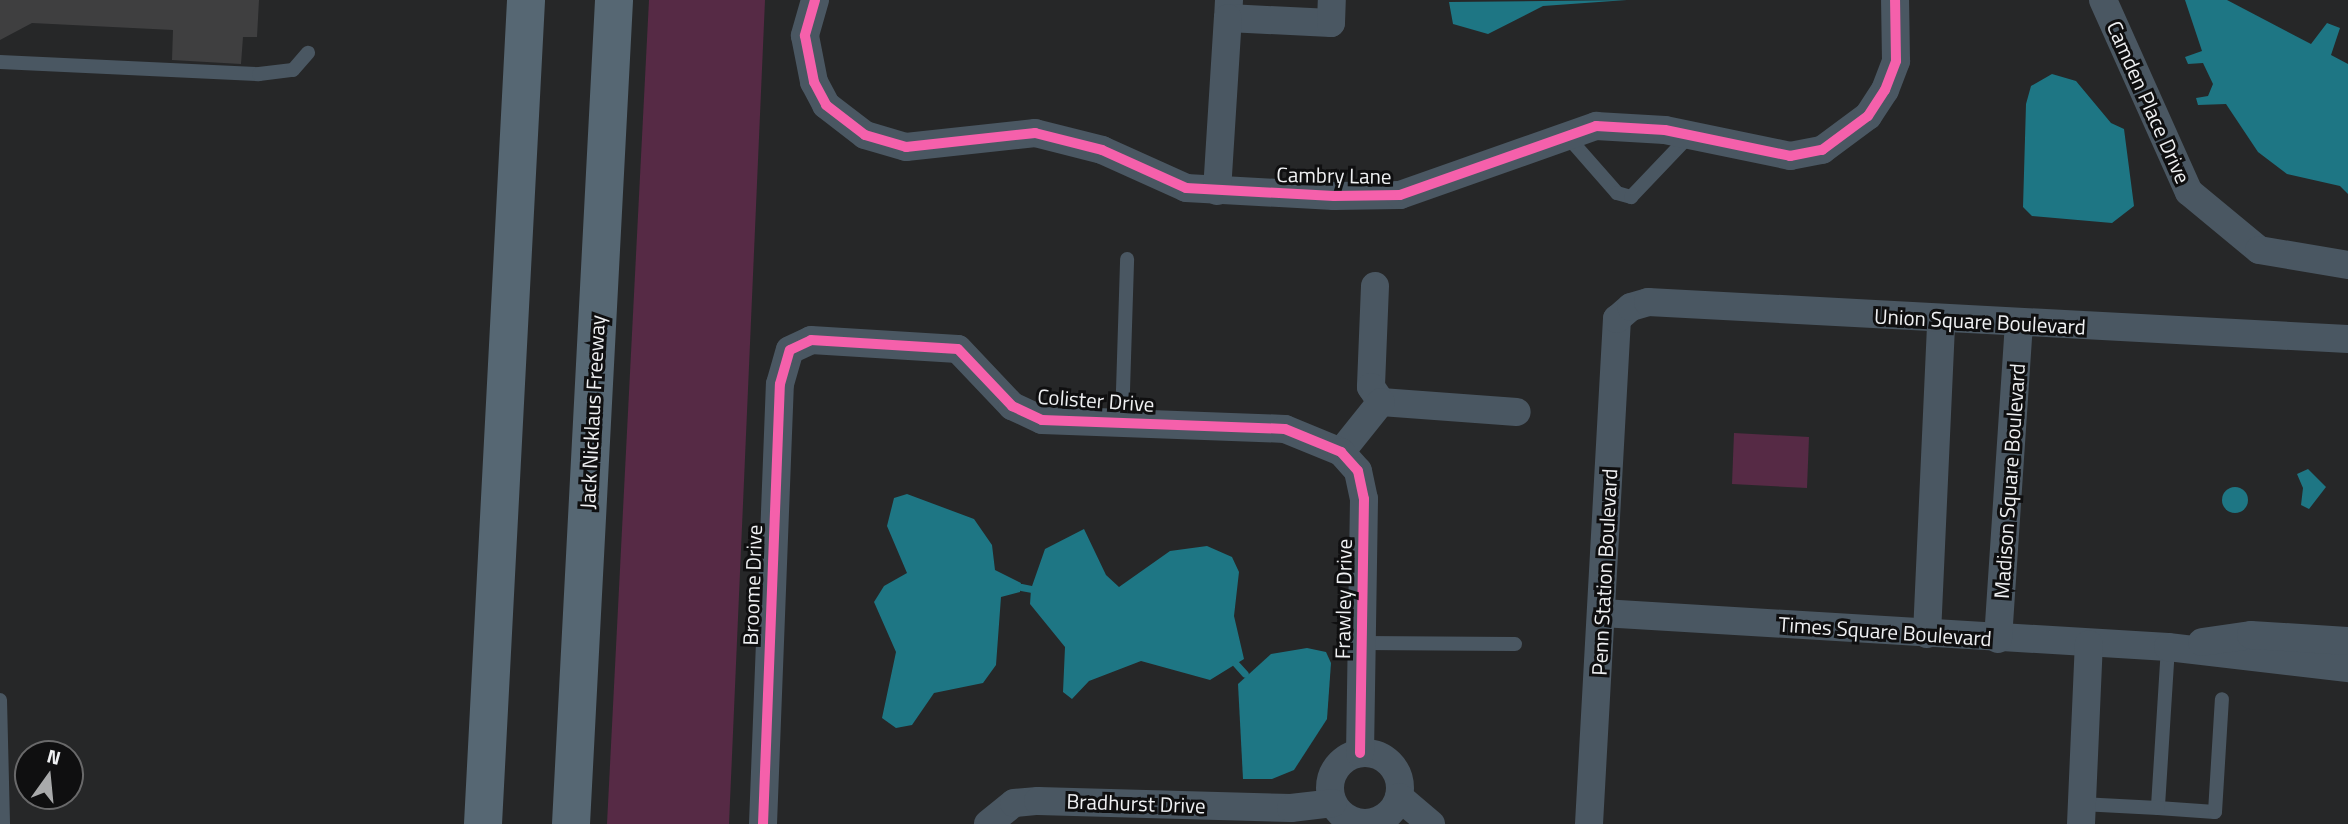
<!DOCTYPE html>
<style>
body{margin:0}
#map{position:relative;width:2348px;height:824px;overflow:hidden;background:#262728;font-family:"Titillium Web",sans-serif}
div>[style]{position:absolute}
.green>*{inset:0;background:#562a45}
.water>*{inset:0;background:#1e7684}
.round{border-radius:50%}
.stream>*{height:7px;margin:-3.5px;padding:0 3.5px;transform-origin:3.5px;border-radius:3.5px;background:#1e7684}
.building>*{inset:0;background:#3f3f40}
.service>*{height:14px;margin:-7px;padding:0 7px;transform-origin:7px;border-radius:7px;background:#4a5762}
.minor>*{height:28px;margin:-14px;padding:0 14px;transform-origin:14px;border-radius:14px;background:#4a5762}
.minor>.ring{margin:-14px;padding:0;box-sizing:content-box;background:none;border:28px solid #4a5762;border-radius:50%}
.motorway>*{height:38px;margin:-19px;padding:0 19px;transform-origin:19px;border-radius:19px;background:#566773}
.cycleway>*{height:10px;margin:-5px;padding:0 5px;transform-origin:5px;border-radius:5px;background:#f560ab}
span{translate:-50% -50%;white-space:nowrap;text-align:center;line-height:1.15;-webkit-text-stroke:6px #0f0f10;paint-order:stroke}
.street-label{font-size:21px;color:#eff0f2}
.north{position:absolute;left:14px;top:740px;width:70px;height:70px;box-sizing:border-box;background:#0f0f10;border:2px solid #69696a;border-radius:50%;rotate:15deg;font-size:19px;font-weight:700;line-height:28px;text-align:center;color:#eff0f2}
.north::after{content:'';display:block;margin:auto;width:24px;height:32px;background:#a9aaab;clip-path:polygon(50% 0,100% 100%,50% 72%,0 100%)}
</style>
<div id="map">
<div class="green">
<i style="clip-path:polygon(649px 0,765px 0,729px 824px,607px 824px)"></i>
<i style="clip-path:polygon(1734px 433px,1809px 437px,1807px 488px,1732px 484px)"></i>
</div>
<div class="water">
<i style="clip-path:polygon(1627px 0,1543px 6px,1488px 34px,1453px 24px,1449px 2px)"></i>
<i style="clip-path:polygon(2185px 0,2227px 0,2311px 44px,2327px 23px,2340px 28px,2331px 55px,2348px 64px,2348px 194px,2340px 186px,2287px 174px,2258px 152px,2226px 104px,2198px 105px,2196px 98px,2208px 96px,2213px 84px,2203px 63px,2188px 64px,2185px 57px,2202px 51px)"></i>
<i style="clip-path:polygon(2052px 74px,2076px 81px,2111px 123px,2124px 129px,2134px 206px,2112px 223px,2032px 216px,2023px 207px,2026px 104px,2031px 86px)"></i>
<i style="clip-path:polygon(2308px 469px,2326px 487px,2309px 509px,2301px 505px,2303px 488px,2297px 474px)"></i>
<i class="round" style="left:2222px;top:487px;width:26px;height:26px"></i>
<i style="clip-path:polygon(907px 494px,974px 519px,992px 545px,995px 570px,1021px 583px,1020px 592px,1001px 597px,996px 665px,983px 683px,934px 693px,912px 725px,896px 728px,882px 718px,896px 652px,874px 602px,884px 586px,907px 573px,887px 526px,894px 498px)"></i>
<i style="clip-path:polygon(1084px 529px,1106px 575px,1119px 587px,1170px 551px,1207px 546px,1232px 557px,1239px 572px,1234px 616px,1244px 659px,1210px 680px,1141px 661px,1089px 681px,1072px 699px,1063px 692px,1065px 647px,1030px 604px,1031px 589px,1045px 549px)"></i>
<i style="clip-path:polygon(1307px 648px,1326px 652px,1331px 663px,1327px 719px,1294px 770px,1272px 779px,1243px 779px,1238px 684px,1271px 654px)"></i>
</div>
<div class="stream">
<i style="left:1021px;top:587px;width:10px;rotate:11deg"></i>
<i style="left:1236px;top:664px;width:13px;rotate:48deg"></i>
</div>
<div class="building">
<i style="clip-path:polygon(0 0,259px 0,257px 37px,243px 37px,241px 64px,172px 60px,173px 30px,32px 23px,0 40px)"></i>
</div>
<div class="service">
<i style="left:0;top:62px;width:259px;rotate:2.7deg"></i>
<i style="left:259px;top:74px;width:34px;rotate:-7deg"></i>
<i style="left:293px;top:70px;width:23px;rotate:-49deg"></i>
<i style="left:1567px;top:136px;width:76px;rotate:48.7deg"></i>
<i style="left:1617px;top:193px;width:15px;rotate:16deg"></i>
<i style="left:1631px;top:197px;width:86px;rotate:-46.4deg"></i>
<i style="left:1122px;top:422px;width:163px;rotate:-88.2deg"></i>
<i style="left:1363px;top:643px;width:152px;rotate:0.4deg"></i>
<i style="left:2168px;top:647px;width:161px;rotate:93.6deg"></i>
<i style="left:2158px;top:808px;width:57px;rotate:4deg"></i>
<i style="left:2215px;top:812px;width:113px;rotate:-86.5deg"></i>
<i style="left:0;top:700px;width:124px;rotate:88.6deg"></i>
<i style="left:2081px;top:804px;width:77px;rotate:3deg"></i>
</div>
<div class="minor">
<i style="left:815px;top:0;width:37px;rotate:106deg"></i>
<i style="left:805px;top:36px;width:47px;rotate:78.9deg"></i>
<i style="left:814px;top:82px;width:26px;rotate:62deg"></i>
<i style="left:826px;top:105px;width:49px;rotate:37.6deg"></i>
<i style="left:865px;top:135px;width:43px;rotate:16.3deg"></i>
<i style="left:906px;top:147px;width:130px;rotate:-6.2deg"></i>
<i style="left:1035px;top:133px;width:69px;rotate:14.2deg"></i>
<i style="left:1102px;top:150px;width:92px;rotate:24.3deg"></i>
<i style="left:1186px;top:188px;width:148px;rotate:3.1deg"></i>
<i style="left:1334px;top:196px;width:66px;rotate:-0.9deg"></i>
<i style="left:1400px;top:195px;width:208px;rotate:-19.4deg"></i>
<i style="left:1596px;top:126px;width:69px;rotate:3.3deg"></i>
<i style="left:1665px;top:130px;width:128px;rotate:11.7deg"></i>
<i style="left:1790px;top:156px;width:33px;rotate:-11deg"></i>
<i style="left:1822px;top:150px;width:57px;rotate:-36.5deg"></i>
<i style="left:1868px;top:116px;width:31px;rotate:-57deg"></i>
<i style="left:1885px;top:90px;width:31px;rotate:-69deg"></i>
<i style="left:1896px;top:61px;width:61px;rotate:-90.9deg"></i>
<i style="left:1229px;top:0;width:18px;rotate:93deg"></i>
<i style="left:1228px;top:18px;width:103px;rotate:2.8deg"></i>
<i style="left:1331px;top:23px;width:23px;rotate:-88deg"></i>
<i style="left:2103px;top:0;width:210px;rotate:65.9deg"></i>
<i style="left:2189px;top:192px;width:91px;rotate:39.6deg"></i>
<i style="left:2259px;top:250px;width:90px;rotate:9.6deg"></i>
<i style="left:1217px;top:191px;width:173px;rotate:-86.4deg"></i>
<i style="left:1375px;top:286px;width:101px;rotate:92.3deg"></i>
<i style="left:1371px;top:387px;width:18px;rotate:56deg"></i>
<i style="left:1381px;top:402px;width:136px;rotate:4.2deg"></i>
<i style="left:1341px;top:452px;width:64px;rotate:-51.3deg"></i>
<i style="left:1602px;top:613px;width:567px;rotate:3.44deg"></i>
<i style="left:2168px;top:647px;width:181px;rotate:6.7deg"></i>
<i style="left:1927px;top:634px;width:314px;rotate:-87.4deg"></i>
<i style="left:1998px;top:639px;width:317px;rotate:-86.2deg"></i>
<i style="left:2202px;top:642px;width:49px;rotate:-8.1deg"></i>
<i style="left:2251px;top:635px;width:97px;rotate:3.5deg"></i>
<i class="ring" style="left:1330px;top:753px;width:42px;height:42px"></i>
<i style="left:1399px;top:797px;width:42px;rotate:40.2deg"></i>
<i style="left:763px;top:824px;width:440px;rotate:-87.8deg"></i>
<i style="left:780px;top:384px;width:35px;rotate:-74deg"></i>
<i style="left:790px;top:350px;width:23px;rotate:-25deg"></i>
<i style="left:811px;top:340px;width:147px;rotate:3.5deg"></i>
<i style="left:958px;top:349px;width:79px;rotate:46.5deg"></i>
<i style="left:1012px;top:406px;width:33px;rotate:25deg"></i>
<i style="left:1042px;top:420px;width:243px;rotate:2.1deg"></i>
<i style="left:1285px;top:429px;width:61px;rotate:22.3deg"></i>
<i style="left:1341px;top:452px;width:25px;rotate:48deg"></i>
<i style="left:1358px;top:471px;width:29px;rotate:78deg"></i>
<i style="left:1364px;top:499px;width:254px;rotate:90.9deg"></i>
<i style="left:988px;top:824px;width:33px;rotate:-39deg"></i>
<i style="left:1014px;top:803px;width:24px;rotate:-5deg"></i>
<i style="left:1038px;top:801px;width:253px;rotate:1.6deg"></i>
<i style="left:1291px;top:808px;width:42px;rotate:-6.8deg"></i>
<i style="left:1589px;top:824px;width:506px;rotate:-86.83deg"></i>
<i style="left:1617px;top:319px;width:18px;rotate:-41deg"></i>
<i style="left:1631px;top:307px;width:18px;rotate:-16deg"></i>
<i style="left:1648px;top:302px;width:701px;rotate:3.03deg"></i>
<i style="left:2081px;top:824px;width:180px;rotate:-87.5deg"></i>
</div>
<div class="motorway">
<i style="left:483px;top:824px;width:825px;rotate:-87.01deg"></i>
<i style="left:571px;top:824px;width:825px;rotate:-87.01deg"></i>
</div>
<div class="cycleway">
<i style="left:815px;top:0;width:37px;rotate:106deg"></i>
<i style="left:805px;top:36px;width:47px;rotate:78.9deg"></i>
<i style="left:814px;top:82px;width:26px;rotate:62deg"></i>
<i style="left:826px;top:105px;width:49px;rotate:37.6deg"></i>
<i style="left:865px;top:135px;width:43px;rotate:16.3deg"></i>
<i style="left:906px;top:147px;width:130px;rotate:-6.2deg"></i>
<i style="left:1035px;top:133px;width:69px;rotate:14.2deg"></i>
<i style="left:1102px;top:150px;width:92px;rotate:24.3deg"></i>
<i style="left:1186px;top:188px;width:148px;rotate:3.1deg"></i>
<i style="left:1334px;top:196px;width:66px;rotate:-0.9deg"></i>
<i style="left:1400px;top:195px;width:208px;rotate:-19.4deg"></i>
<i style="left:1596px;top:126px;width:69px;rotate:3.3deg"></i>
<i style="left:1665px;top:130px;width:128px;rotate:11.7deg"></i>
<i style="left:1790px;top:156px;width:33px;rotate:-11deg"></i>
<i style="left:1822px;top:150px;width:57px;rotate:-36.5deg"></i>
<i style="left:1868px;top:116px;width:31px;rotate:-57deg"></i>
<i style="left:1885px;top:90px;width:31px;rotate:-69deg"></i>
<i style="left:1896px;top:61px;width:61px;rotate:-90.9deg"></i>
<i style="left:763px;top:824px;width:440px;rotate:-87.8deg"></i>
<i style="left:780px;top:384px;width:35px;rotate:-74deg"></i>
<i style="left:790px;top:350px;width:23px;rotate:-25deg"></i>
<i style="left:811px;top:340px;width:147px;rotate:3.5deg"></i>
<i style="left:958px;top:349px;width:79px;rotate:46.5deg"></i>
<i style="left:1012px;top:406px;width:33px;rotate:25deg"></i>
<i style="left:1042px;top:420px;width:243px;rotate:2.1deg"></i>
<i style="left:1285px;top:429px;width:61px;rotate:22.3deg"></i>
<i style="left:1341px;top:452px;width:25px;rotate:48deg"></i>
<i style="left:1358px;top:471px;width:29px;rotate:78deg"></i>
<i style="left:1364px;top:499px;width:254px;rotate:90.9deg"></i>
</div>
<div class="street-label">
<span style="left:2149px;top:102px;rotate:66deg">Camden Place Drive</span>
<span style="left:1334px;top:175px;rotate:1deg">Cambry Lane</span>
<span style="left:1980px;top:321px;rotate:3deg">Union Square Boulevard</span>
<span style="left:1096px;top:400px;rotate:4deg">Colister Drive</span>
<span style="left:592px;top:412px;rotate:-87deg">Jack Nicklaus Freeway</span>
<span style="left:2009px;top:481px;rotate:-86deg">Madison Square Boulevard</span>
<span style="left:1604px;top:572px;rotate:-87deg">Penn Station Boulevard</span>
<span style="left:752px;top:585px;rotate:-88deg">Broome Drive</span>
<span style="left:1343px;top:599px;rotate:-89deg">Frawley Drive</span>
<span style="left:1885px;top:631px;rotate:4deg">Times Square Boulevard</span>
<span style="left:1136px;top:803px;rotate:2deg">Bradhurst Drive</span>
</div>
<div class="north">N</div>
</div>
